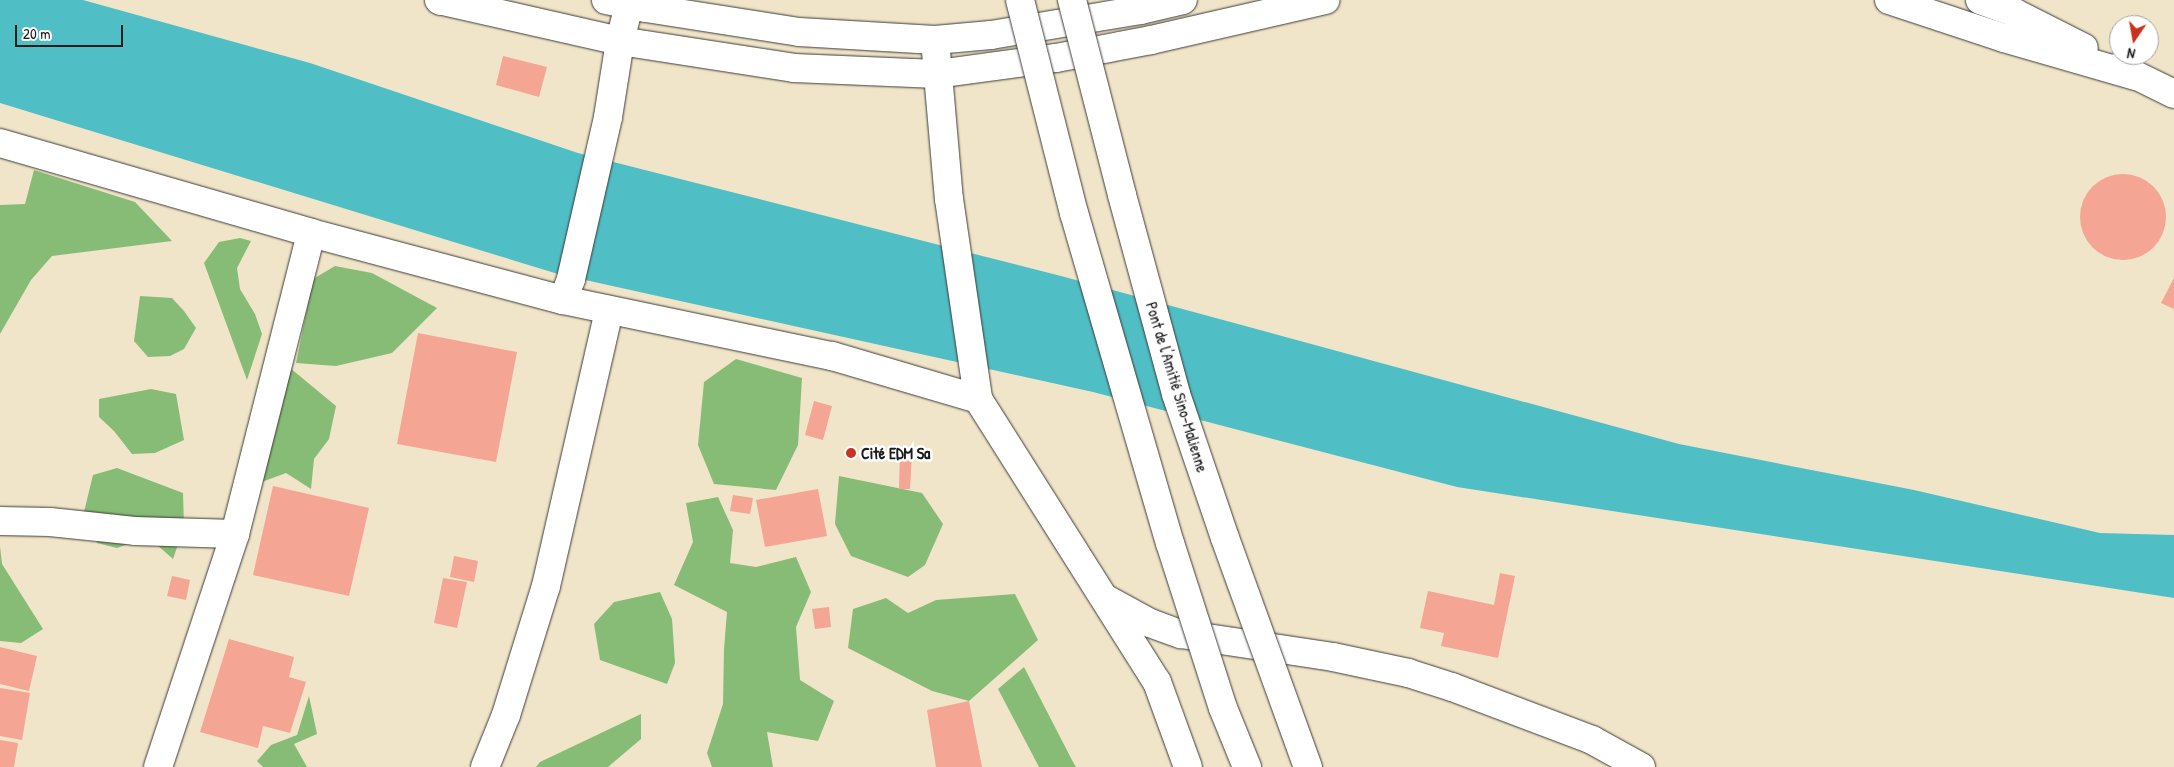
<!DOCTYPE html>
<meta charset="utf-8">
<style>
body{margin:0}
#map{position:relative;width:2174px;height:767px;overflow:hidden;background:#f0e5c9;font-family:"Patrick Hand",sans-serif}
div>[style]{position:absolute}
.forest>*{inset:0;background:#87bc76}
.water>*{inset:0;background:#50bfc5}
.building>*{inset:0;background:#f4a594}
.round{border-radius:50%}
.roads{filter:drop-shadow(0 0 1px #3c3a36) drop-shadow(0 0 1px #3c3a36)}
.minor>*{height:28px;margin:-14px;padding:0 14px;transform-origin:14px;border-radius:14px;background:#fff}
.tertiary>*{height:28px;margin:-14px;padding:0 14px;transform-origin:14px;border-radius:14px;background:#fff}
.secondary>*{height:28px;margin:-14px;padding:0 14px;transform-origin:14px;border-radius:14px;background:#fff}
.primary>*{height:28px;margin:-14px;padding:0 14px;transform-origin:14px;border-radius:14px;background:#fff}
.bridges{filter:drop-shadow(0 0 1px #3c3a36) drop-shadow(0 0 1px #3c3a36)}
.primary-bridge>*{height:28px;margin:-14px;padding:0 14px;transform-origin:14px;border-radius:14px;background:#fff}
.dots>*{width:14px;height:14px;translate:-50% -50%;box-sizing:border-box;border:2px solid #fff;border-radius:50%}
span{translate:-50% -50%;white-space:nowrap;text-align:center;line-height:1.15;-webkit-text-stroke:5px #fff;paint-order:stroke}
.street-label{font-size:16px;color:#1c1c1c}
.poi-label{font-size:16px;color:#1c1c1c;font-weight:700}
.left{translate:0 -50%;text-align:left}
.north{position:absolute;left:2109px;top:15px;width:50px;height:50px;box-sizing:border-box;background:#fff;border:1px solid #a4a4a4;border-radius:50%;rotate:192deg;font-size:14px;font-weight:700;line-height:20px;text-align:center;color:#1c1c1c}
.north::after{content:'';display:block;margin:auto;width:18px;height:22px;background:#c8321e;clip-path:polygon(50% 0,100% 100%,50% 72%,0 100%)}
.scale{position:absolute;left:15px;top:25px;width:108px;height:22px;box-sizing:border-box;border:2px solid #1c1c1c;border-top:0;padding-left:6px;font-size:15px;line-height:18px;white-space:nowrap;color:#1c1c1c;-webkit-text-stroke:4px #fff;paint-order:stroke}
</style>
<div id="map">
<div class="forest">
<i style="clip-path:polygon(34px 170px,135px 202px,172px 241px,52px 256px,31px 280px,0 334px,0 205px,25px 204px)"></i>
<i style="clip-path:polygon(240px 238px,251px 241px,237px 268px,240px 289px,255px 314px,262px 334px,247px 380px,204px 263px,219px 242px)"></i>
<i style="clip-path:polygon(335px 266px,372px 273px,437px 308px,392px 353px,336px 366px,296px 363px,313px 279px)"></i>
<i style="clip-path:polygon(140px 296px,172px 298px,184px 311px,196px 328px,184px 349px,170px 356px,148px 357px,134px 341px)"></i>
<i style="clip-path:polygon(736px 359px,802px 378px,798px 445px,776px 490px,714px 484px,698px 445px,704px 382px)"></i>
<i style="clip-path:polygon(284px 363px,336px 406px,329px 439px,314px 459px,311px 489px,286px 473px,259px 483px)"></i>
<i style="clip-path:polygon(151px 389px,176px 394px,184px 440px,155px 453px,132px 454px,114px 431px,99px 417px,99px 399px)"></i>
<i style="clip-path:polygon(117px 468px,183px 493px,184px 527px,173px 559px,148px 537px,117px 548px,97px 543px,84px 512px,93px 475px)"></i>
<i style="clip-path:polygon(839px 476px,922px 493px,943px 524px,925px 565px,908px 577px,851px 556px,835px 524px)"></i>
<i style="clip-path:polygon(718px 497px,733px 530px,730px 563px,756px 567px,796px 557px,811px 592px,796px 627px,800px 680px,834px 701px,818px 741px,767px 732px,773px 767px,712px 767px,707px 753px,723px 704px,724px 649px,727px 612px,674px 585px,693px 542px,686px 503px)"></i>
<i style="clip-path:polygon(0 546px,2px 564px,43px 629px,21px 643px,0 641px)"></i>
<i style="clip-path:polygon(660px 592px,672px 619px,675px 663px,667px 684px,600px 660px,594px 624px,614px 602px)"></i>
<i style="clip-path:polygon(1015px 594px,1038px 640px,969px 701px,932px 691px,848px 648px,853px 609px,886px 598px,908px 613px,936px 600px)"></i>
<i style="clip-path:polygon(1024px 667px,1073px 762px,1076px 767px,1039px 767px,998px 689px)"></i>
<i style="clip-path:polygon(309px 696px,317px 734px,294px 744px,307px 767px,263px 767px,257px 761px,271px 745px,297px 735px)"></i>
<i style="clip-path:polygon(641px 714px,641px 739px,608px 767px,536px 767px,540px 762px)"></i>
</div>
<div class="water">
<i style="clip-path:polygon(0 0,83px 0,310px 63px,578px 153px,1061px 276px,1679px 444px,1914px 490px,2100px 533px,2174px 535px,2174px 598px,1457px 487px,1093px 392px,558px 274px,0 103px)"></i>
</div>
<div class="building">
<i style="clip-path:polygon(503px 56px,547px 67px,539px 97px,496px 85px)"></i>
<i class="round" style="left:2080px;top:174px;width:86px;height:86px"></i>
<i style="clip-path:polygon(2174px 278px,2174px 309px,2161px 303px)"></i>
<i style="clip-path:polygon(418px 333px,517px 352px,496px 462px,397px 444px)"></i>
<i style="clip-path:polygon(814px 401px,832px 406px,823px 440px,805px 435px)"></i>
<i style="clip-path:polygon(900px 452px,912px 453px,910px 489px,899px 489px)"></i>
<i style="clip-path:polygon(273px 486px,369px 508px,349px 596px,253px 575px)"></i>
<i style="clip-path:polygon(818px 489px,827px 536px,765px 547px,756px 500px)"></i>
<i style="clip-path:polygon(733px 495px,753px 498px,750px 514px,730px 511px)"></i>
<i style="clip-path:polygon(454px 556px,478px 561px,474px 582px,450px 577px)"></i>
<i style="clip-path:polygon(1500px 573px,1515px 576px,1498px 658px,1441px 646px,1444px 633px,1420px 628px,1428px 591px,1494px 605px)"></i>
<i style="clip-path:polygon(172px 576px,190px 580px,186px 600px,167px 596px)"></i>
<i style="clip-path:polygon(443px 578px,467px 582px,457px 628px,434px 623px)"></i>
<i style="clip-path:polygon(829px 607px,831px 627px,815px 629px,812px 609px)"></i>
<i style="clip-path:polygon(229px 639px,294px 657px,289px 677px,306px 682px,290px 733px,263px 726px,258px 748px,200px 732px)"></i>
<i style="clip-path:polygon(0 647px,37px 656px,29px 691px,0 684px)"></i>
<i style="clip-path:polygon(0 688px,30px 693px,22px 740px,0 736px)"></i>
<i style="clip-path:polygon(969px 701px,982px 767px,936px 767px,927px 710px)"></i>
<i style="clip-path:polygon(0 740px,18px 743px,14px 767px,0 767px)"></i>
</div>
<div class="roads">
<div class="minor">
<i style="left:935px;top:40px;width:160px;rotate:85deg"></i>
<i style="left:949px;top:199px;width:202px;rotate:81.7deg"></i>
<i style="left:978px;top:399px;width:335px;rotate:57.7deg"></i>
<i style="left:1157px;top:682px;width:90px;rotate:70deg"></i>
<i style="left:563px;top:300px;width:275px;rotate:11.8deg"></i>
<i style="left:832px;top:356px;width:152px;rotate:16.4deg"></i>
<i style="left:0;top:521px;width:50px;rotate:1.1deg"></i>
<i style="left:50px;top:522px;width:85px;rotate:6deg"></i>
<i style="left:135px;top:531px;width:100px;rotate:1.7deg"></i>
<i style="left:1108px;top:600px;width:48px;rotate:28.7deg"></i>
<i style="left:1150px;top:623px;width:33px;rotate:20deg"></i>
<i style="left:1181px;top:634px;width:154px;rotate:8.6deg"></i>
<i style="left:1333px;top:657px;width:77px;rotate:12deg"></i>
<i style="left:1408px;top:673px;width:46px;rotate:17.7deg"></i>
<i style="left:1452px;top:687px;width:150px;rotate:20.7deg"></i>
<i style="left:1592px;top:740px;width:56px;rotate:28.9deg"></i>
<i style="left:158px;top:767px;width:245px;rotate:-71.7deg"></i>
<i style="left:235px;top:534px;width:310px;rotate:-75.8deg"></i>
<i style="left:485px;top:767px;width:56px;rotate:-68deg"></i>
<i style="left:506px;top:715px;width:135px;rotate:-72.8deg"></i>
<i style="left:546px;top:586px;width:283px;rotate:-77.1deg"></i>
</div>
<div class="tertiary">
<i style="left:0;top:143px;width:324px;rotate:16.1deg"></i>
<i style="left:311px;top:233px;width:261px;rotate:14.9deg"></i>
<i style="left:563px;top:300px;width:22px;rotate:-69deg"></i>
<i style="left:571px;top:279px;width:166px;rotate:-77.1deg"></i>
<i style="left:608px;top:117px;width:77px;rotate:-81deg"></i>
<i style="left:620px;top:41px;width:37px;rotate:-76deg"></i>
</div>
<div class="secondary">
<i style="left:439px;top:0;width:186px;rotate:12.8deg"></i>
<i style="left:620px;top:41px;width:176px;rotate:8.8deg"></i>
<i style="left:794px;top:68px;width:143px;rotate:2.4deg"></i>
<i style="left:937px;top:74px;width:120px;rotate:-7.7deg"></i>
<i style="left:1056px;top:58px;width:97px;rotate:-10.7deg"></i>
<i style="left:1151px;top:40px;width:179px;rotate:-12.9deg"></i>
<i style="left:606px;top:0;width:41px;rotate:11.3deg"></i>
<i style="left:646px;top:8px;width:155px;rotate:8.9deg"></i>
<i style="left:799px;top:32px;width:136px;rotate:3.4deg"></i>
<i style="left:935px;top:40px;width:56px;rotate:-5.1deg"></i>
<i style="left:991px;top:35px;width:152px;rotate:-9.5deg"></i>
<i style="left:1141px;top:10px;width:43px;rotate:-13.4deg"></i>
<i style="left:1889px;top:0;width:121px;rotate:18.3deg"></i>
<i style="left:2004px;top:38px;width:137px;rotate:16.1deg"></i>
<i style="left:1980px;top:0;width:37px;rotate:20deg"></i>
<i style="left:2015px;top:13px;width:77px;rotate:26.9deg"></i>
<i style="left:2119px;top:67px;width:61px;rotate:26.1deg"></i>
</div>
<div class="primary">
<i style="left:441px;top:1px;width:1px;rotate:-45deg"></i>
</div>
</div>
<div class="bridges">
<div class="primary-bridge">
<i style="left:1020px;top:0;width:220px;rotate:75.8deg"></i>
<i style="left:1074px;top:213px;width:344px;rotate:73.8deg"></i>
<i style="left:1170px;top:543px;width:173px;rotate:72.2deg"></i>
<i style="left:1223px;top:708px;width:64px;rotate:67.9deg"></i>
<i style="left:1072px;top:0;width:201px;rotate:75.6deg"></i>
<i style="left:1122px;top:195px;width:206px;rotate:74.8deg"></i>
<i style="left:1176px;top:394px;width:152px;rotate:71.2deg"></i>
<i style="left:1225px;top:538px;width:244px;rotate:70.1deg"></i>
</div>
</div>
<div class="dots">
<i style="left:851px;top:453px;background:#c8321e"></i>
</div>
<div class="street-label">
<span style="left:1177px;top:387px;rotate:73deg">Pont de l'Amitié Sino-Malienne</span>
</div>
<div class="poi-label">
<span class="left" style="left:861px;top:453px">Cité EDM Sa</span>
</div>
<div class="north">N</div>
<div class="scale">20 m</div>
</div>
